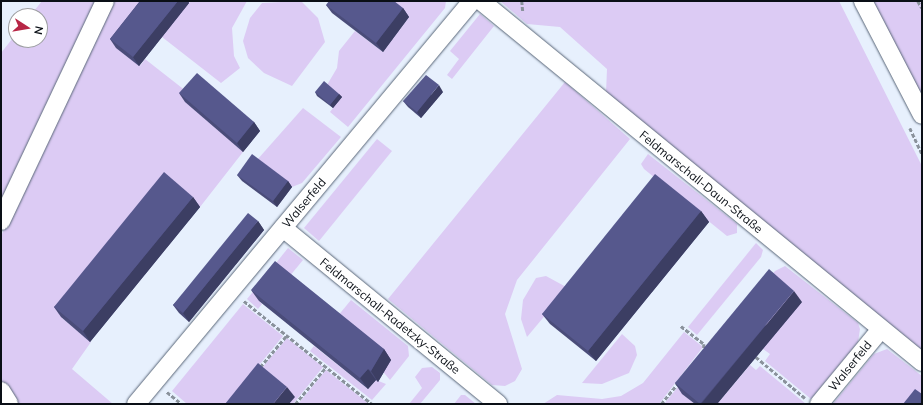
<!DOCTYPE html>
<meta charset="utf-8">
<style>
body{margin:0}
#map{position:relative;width:923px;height:405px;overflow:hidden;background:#e7f0fd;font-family:Mulish,sans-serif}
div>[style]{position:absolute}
.green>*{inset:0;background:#dccbf4}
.path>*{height:2.5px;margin-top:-1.25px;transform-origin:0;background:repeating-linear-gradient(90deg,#8a929c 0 4px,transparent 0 6px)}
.roads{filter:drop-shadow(0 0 1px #596678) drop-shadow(0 0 1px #596678)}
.minor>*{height:18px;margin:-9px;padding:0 9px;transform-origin:9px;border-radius:9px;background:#fff}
.wall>*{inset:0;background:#4a4c79}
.shaded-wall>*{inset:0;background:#3c3e63}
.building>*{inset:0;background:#56588d}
span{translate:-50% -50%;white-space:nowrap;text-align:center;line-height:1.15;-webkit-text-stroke:4px #fff;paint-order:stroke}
.street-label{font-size:12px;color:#0a0f16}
.frame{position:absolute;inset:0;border:2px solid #0a0f16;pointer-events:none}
.north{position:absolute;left:8px;top:8px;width:40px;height:40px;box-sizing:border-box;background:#fff;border:1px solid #9d9fa2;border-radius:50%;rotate:102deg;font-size:11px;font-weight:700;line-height:16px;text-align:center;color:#0a0f16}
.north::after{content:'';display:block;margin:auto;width:14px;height:18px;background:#b72646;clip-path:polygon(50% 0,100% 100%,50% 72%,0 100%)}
</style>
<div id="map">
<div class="green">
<i style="clip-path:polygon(42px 1px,95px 1px,1px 200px,1px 53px,16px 34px,16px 40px,40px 40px,40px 16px,30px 16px)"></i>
<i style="clip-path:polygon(114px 1px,153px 1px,140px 66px,145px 59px,191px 95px,243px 152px,200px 207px,62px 318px,91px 342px,72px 369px,113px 404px,16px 404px,1px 380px,1px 236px)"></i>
<i style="clip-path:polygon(187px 1px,247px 1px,232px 28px,234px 56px,240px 68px,221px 83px,162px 37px)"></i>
<i style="clip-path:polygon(301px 1px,318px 18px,325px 42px,292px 86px,264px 73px,248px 58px,243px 41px,250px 18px,262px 3px)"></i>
<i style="clip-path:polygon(389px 1px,446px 1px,445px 8px,348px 127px,330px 112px,333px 108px,327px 85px,337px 68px,339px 51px,355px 31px,383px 52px,409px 17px)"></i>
<i style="clip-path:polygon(500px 1px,839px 1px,922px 166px,922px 350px,606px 93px,607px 69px,560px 27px,527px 24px)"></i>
<i style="clip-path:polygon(873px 1px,922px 1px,922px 103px,886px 26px)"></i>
<i style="clip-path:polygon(480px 14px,494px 26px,452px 79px,447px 75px,459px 59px,450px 51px)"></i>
<i style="clip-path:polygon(565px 82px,630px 139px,517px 280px,505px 314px,522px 369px,515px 381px,505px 386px,492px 385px,388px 299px)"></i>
<i style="clip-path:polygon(303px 108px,341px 137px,302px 183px,292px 187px,257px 160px)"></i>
<i style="clip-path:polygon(377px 139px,392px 151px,319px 241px,304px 228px)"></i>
<i style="clip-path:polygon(648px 154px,737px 224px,737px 233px,727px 236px,644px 169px,641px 164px)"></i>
<i style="clip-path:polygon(756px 243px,763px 250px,761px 257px,697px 335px,688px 327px)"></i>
<i style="clip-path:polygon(288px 248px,303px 260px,289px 277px,264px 278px)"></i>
<i style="clip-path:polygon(785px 266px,858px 323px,860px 329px,858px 342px,811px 399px,765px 361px,770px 354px,763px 349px,744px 309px,775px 271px)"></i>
<i style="clip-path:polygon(546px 276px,568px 288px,527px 337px,521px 319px,523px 300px,536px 278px)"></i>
<i style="clip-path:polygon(261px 282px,259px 301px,262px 304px,258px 309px,247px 299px)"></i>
<i style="clip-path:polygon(351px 300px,408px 346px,409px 356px,390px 380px,337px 317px)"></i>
<i style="clip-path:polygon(243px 304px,283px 336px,227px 404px,187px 404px,172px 391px)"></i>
<i style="clip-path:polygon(684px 332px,703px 347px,659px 404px,543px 404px,557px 395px,602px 399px,621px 396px,643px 383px)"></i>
<i style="clip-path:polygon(622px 334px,635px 346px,637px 355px,629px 373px,602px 384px,582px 383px)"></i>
<i style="clip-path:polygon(287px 338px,323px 367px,293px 404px,232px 404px)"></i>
<i style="clip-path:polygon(314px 346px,368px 389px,376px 380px,386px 384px,372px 400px,310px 351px)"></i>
<i style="clip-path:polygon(887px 349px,922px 376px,920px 404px,833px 404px,874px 354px)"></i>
<i style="clip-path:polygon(750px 365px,756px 370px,760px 366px,806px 404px,717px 404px)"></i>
<i style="clip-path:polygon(432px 367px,440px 373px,440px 380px,420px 404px,409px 404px,422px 388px,415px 377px,422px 368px)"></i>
<i style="clip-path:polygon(326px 370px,369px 404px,298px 404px)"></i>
<i style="clip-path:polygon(691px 371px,683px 394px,695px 404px,664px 404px)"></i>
<i style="clip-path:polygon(461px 395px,465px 395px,476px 404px,454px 404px)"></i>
</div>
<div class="path">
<i style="left:522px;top:1px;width:11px;rotate:85deg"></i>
<i style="left:918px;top:1px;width:8px;rotate:60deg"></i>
<i style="left:910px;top:128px;width:29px;rotate:65deg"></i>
<i style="left:244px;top:301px;width:164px;rotate:38.8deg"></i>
<i style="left:681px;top:326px;width:29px;rotate:38deg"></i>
<i style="left:704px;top:344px;width:7px;rotate:90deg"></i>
<i style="left:756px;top:357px;width:64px;rotate:39.9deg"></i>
<i style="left:260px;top:367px;width:42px;rotate:-49.8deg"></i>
<i style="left:167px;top:392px;width:19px;rotate:39deg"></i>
<i style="left:295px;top:404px;width:48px;rotate:-50deg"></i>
<i style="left:661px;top:404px;width:26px;rotate:-51deg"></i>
</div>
<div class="roads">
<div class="minor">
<i style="left:481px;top:1px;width:570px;rotate:39.3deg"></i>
<i style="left:863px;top:1px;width:128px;rotate:62.6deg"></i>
<i style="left:1px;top:221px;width:243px;rotate:-64.7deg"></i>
<i style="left:283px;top:228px;width:278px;rotate:39.3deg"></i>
<i style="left:1px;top:391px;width:15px;rotate:58deg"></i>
<i style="left:136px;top:404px;width:525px;rotate:-50.18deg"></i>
<i style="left:819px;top:404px;width:97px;rotate:-50.4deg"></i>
</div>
</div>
<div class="wall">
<i style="clip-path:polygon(140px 1px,188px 1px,189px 3px,139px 66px,116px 48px,110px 39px)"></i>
<i style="clip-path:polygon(326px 5px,403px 8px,409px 17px,383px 52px,332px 13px)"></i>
<i style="clip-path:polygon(315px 92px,339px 94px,342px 97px,333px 108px,317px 96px)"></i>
<i style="clip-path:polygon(443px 92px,421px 118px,408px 107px,403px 101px)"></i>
<i style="clip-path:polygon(179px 93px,254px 122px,260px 131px,243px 152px,185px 102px)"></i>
<i style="clip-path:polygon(237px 175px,288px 181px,292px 187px,277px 207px,242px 181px)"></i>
<i style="clip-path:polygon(193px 197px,200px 207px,90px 342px,61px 317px,54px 307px)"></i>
<i style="clip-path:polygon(701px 211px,709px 222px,596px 361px,550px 324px,542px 314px)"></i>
<i style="clip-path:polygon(258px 221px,264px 230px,189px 322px,179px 313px,173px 305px)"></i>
<i style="clip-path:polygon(251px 290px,384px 349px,391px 360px,378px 382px,376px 380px,368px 389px,259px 301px)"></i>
<i style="clip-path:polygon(802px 302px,717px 404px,695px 404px,682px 394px,675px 383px)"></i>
</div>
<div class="shaded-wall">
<i style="clip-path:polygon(178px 1px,188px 1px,189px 3px,139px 66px,133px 57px)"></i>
<i style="clip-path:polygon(403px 8px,409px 17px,383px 52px,376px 43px)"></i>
<i style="clip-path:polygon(439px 85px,443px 92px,421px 118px,417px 112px)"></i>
<i style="clip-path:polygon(339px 94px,342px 97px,333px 108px,330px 105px)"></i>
<i style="clip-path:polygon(254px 122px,260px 131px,243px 152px,237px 143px)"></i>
<i style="clip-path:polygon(288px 181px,292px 187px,277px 207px,273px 201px)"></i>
<i style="clip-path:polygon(193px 197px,200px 207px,90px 342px,83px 331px)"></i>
<i style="clip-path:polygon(701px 211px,709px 222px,596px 361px,588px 351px)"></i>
<i style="clip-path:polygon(258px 221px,264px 230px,189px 322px,183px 313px)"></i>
<i style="clip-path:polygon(794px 291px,802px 302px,717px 404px,701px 404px)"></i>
<i style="clip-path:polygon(384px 349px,391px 360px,378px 382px,371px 371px)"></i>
<i style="clip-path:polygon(368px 369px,376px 380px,368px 389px,360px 378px)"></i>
<i style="clip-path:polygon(287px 387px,295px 397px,289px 404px,273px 404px)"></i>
</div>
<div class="building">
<i style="clip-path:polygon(140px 1px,178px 1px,133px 57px,110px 39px)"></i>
<i style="clip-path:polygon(329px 1px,394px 1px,403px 8px,376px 43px,326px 5px)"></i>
<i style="clip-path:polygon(197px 73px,254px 122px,237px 143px,179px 93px)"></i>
<i style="clip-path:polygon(426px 75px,439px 85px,417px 112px,403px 101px)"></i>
<i style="clip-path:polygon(324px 81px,339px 94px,330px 105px,315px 92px)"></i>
<i style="clip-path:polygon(252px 154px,288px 181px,273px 201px,237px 175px)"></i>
<i style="clip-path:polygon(164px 172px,193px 197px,83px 331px,54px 307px)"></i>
<i style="clip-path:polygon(655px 174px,701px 211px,588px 351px,542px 314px)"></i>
<i style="clip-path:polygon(248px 213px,258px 221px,183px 313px,173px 305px)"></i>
<i style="clip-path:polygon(275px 261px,384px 349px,371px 371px,368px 369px,360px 378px,251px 290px)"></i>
<i style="clip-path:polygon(769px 269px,794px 291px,700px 404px,675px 383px)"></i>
<i style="clip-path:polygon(258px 363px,287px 387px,273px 404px,225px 404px)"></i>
<i style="clip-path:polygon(915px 389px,922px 394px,922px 404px,903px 404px)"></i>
</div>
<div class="street-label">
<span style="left:701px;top:182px;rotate:39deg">Feldmarschall-Daun-Straße</span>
<span style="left:304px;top:203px;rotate:-50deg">Walserfeld</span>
<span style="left:390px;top:316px;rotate:39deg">Feldmarschall-Radetzky-Straße</span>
<span style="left:850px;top:366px;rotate:-51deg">Walserfeld</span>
</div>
<div class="frame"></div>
<div class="north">N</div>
</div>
